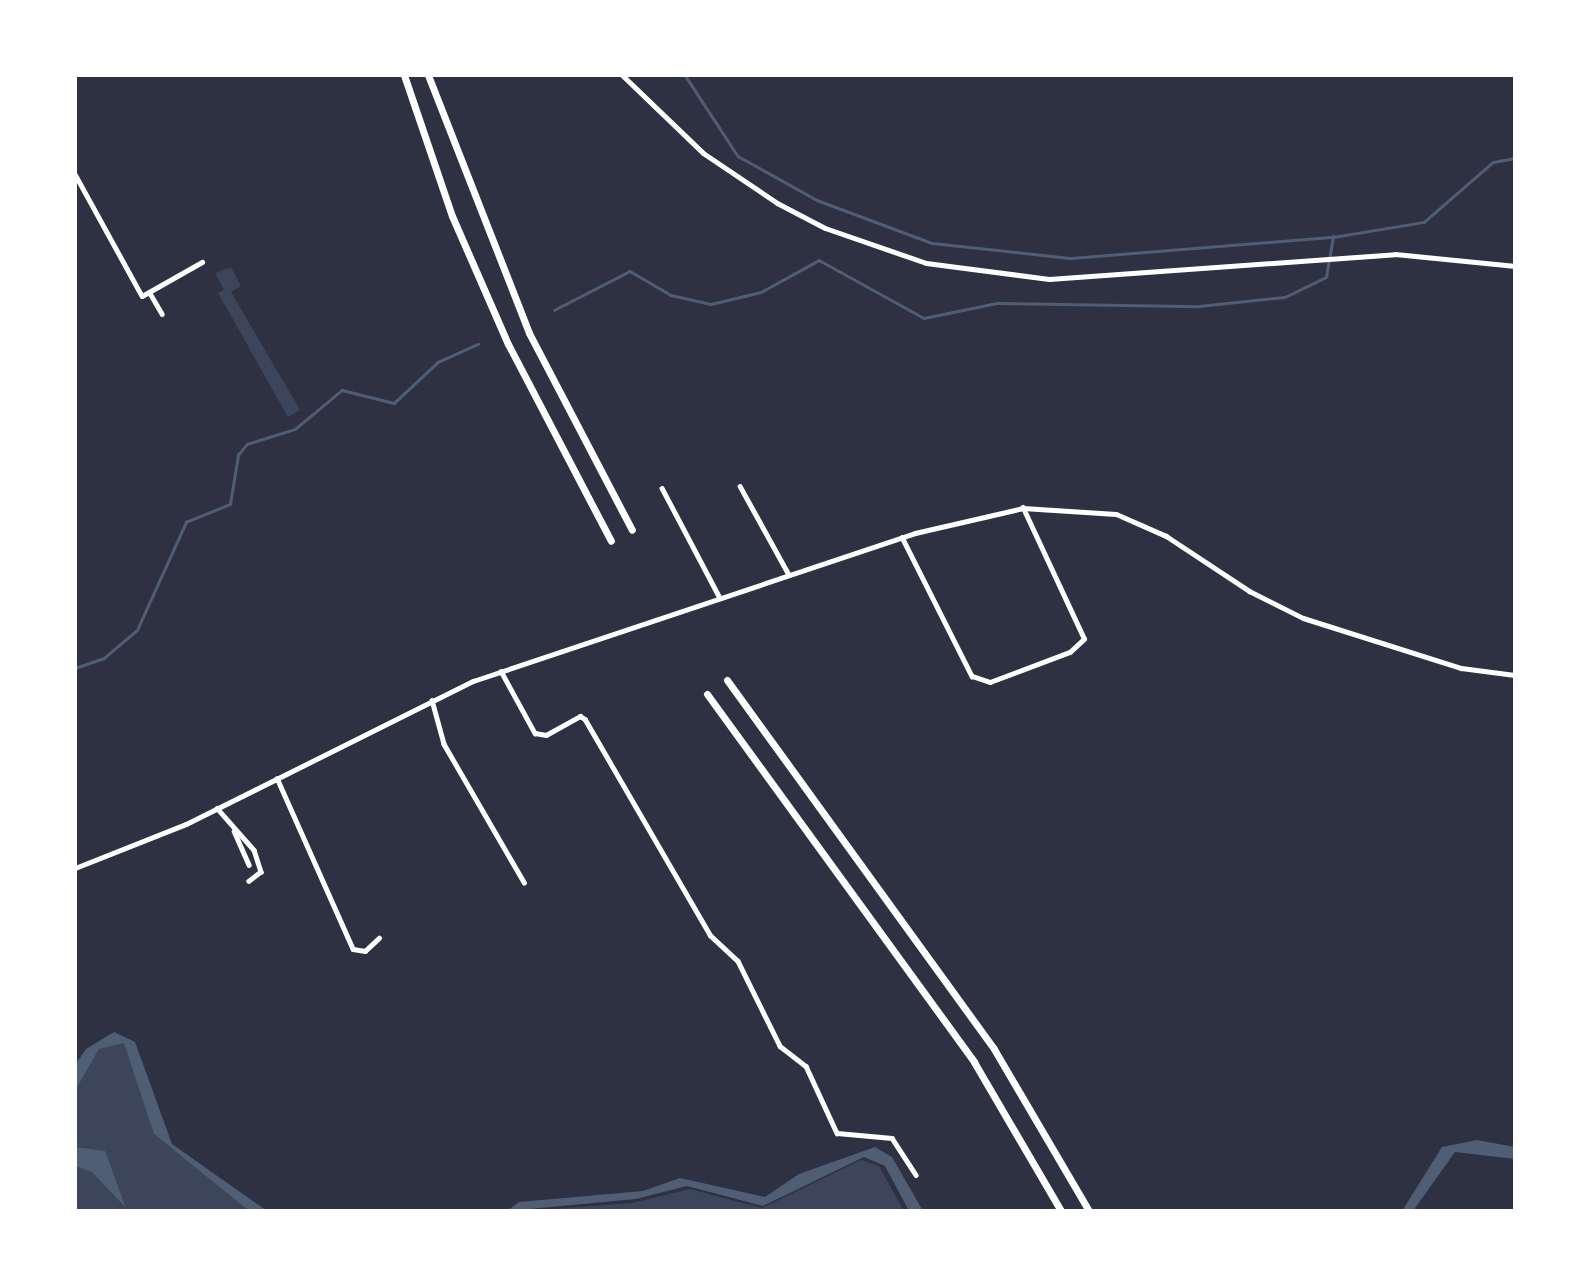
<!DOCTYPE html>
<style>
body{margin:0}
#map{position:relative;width:1590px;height:1286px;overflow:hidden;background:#2d3142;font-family:Bitter,serif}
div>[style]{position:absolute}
.green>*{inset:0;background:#3c4559}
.water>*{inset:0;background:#4f5d75}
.stream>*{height:2.5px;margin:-1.25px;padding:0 1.25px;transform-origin:1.25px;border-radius:1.25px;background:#4f5d75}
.minor>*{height:4.5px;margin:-2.25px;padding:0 2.25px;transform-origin:2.25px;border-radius:2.25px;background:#fff}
.secondary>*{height:5px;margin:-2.5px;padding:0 2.5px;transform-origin:2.5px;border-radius:2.5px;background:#fff}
.motorway>*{height:7px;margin:-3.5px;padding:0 3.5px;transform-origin:3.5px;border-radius:3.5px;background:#fff}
span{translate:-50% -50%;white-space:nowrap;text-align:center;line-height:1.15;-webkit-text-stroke:7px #fff;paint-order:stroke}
.frame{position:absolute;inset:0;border:77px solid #fff;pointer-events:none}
</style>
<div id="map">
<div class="green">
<i style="clip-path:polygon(231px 267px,241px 286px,231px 292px,300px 410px,288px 417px,218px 293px,224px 290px,215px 273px)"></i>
<i style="clip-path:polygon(110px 1043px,124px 1043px,132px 1053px,154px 1134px,249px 1211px,75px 1211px,75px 1091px,99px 1049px)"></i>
<i style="clip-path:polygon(861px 1160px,879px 1166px,904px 1211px,526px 1211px,632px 1203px,690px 1189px,762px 1208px)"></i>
</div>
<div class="water">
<i style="clip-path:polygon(114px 1032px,135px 1042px,172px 1144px,267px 1211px,249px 1211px,154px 1134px,124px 1043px,99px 1049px,75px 1091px,75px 1065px,86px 1049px)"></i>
<i style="clip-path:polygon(1477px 1140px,1515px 1147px,1515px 1159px,1455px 1152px,1413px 1211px,1402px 1211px,1442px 1147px)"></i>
<i style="clip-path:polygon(75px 1147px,105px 1151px,126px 1208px,92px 1172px,75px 1166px)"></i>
<i style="clip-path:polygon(875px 1147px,892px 1157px,923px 1211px,909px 1211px,885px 1166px,864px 1157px,763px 1206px,687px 1186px,636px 1199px,507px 1211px,519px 1202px,643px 1191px,680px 1178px,765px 1197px,799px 1174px)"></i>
</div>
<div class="stream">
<i style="left:685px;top:75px;width:97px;rotate:56.8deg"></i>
<i style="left:738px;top:156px;width:90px;rotate:29.1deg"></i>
<i style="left:817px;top:200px;width:123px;rotate:20.5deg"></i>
<i style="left:932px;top:243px;width:140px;rotate:6.2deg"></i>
<i style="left:1071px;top:258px;width:263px;rotate:-4.6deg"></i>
<i style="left:554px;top:310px;width:85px;rotate:-27.2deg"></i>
<i style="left:630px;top:271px;width:48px;rotate:30.3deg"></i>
<i style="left:671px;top:295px;width:41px;rotate:12.7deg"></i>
<i style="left:711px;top:304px;width:51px;rotate:-13.5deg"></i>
<i style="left:761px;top:292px;width:66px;rotate:-28.9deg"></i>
<i style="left:819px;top:260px;width:120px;rotate:28.9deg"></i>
<i style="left:924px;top:318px;width:75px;rotate:-11.6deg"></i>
<i style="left:997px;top:303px;width:202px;rotate:0.9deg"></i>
<i style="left:1199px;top:306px;width:86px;rotate:-6deg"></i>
<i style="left:1285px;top:297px;width:46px;rotate:-26deg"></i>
<i style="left:1326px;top:277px;width:41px;rotate:-80.1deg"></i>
<i style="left:1333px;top:237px;width:92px;rotate:-9.4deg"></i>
<i style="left:1424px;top:222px;width:91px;rotate:-41deg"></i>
<i style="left:1493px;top:162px;width:22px;rotate:-10deg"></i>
<i style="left:75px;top:668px;width:31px;rotate:-19deg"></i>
<i style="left:104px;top:658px;width:43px;rotate:-40.3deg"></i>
<i style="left:137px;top:630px;width:119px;rotate:-65.6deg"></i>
<i style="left:186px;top:522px;width:48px;rotate:-22.2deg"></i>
<i style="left:230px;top:504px;width:50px;rotate:-80.7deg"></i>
<i style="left:238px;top:455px;width:14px;rotate:-51deg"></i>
<i style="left:247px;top:444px;width:50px;rotate:-17.4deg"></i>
<i style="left:295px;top:429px;width:61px;rotate:-39.7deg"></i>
<i style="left:342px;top:390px;width:54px;rotate:14deg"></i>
<i style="left:394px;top:403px;width:60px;rotate:-43deg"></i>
<i style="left:438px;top:362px;width:44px;rotate:-24.2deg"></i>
</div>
<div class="minor">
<i style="left:75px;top:174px;width:139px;rotate:61.2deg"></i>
<i style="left:142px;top:296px;width:69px;rotate:-29.5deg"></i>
<i style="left:150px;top:293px;width:24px;rotate:60deg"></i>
<i style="left:740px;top:486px;width:99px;rotate:61.1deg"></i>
<i style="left:662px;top:488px;width:122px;rotate:62.2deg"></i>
<i style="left:902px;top:537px;width:156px;rotate:63.3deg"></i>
<i style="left:972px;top:676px;width:19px;rotate:18deg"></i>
<i style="left:990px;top:682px;width:85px;rotate:-20.6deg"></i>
<i style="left:1070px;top:652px;width:19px;rotate:-43deg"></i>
<i style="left:1084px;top:639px;width:145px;rotate:-115deg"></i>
<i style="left:501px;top:671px;width:71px;rotate:61.3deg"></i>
<i style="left:535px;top:733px;width:11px;rotate:10deg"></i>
<i style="left:546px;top:735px;width:39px;rotate:-29deg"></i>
<i style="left:580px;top:716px;width:6px;rotate:31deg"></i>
<i style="left:585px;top:719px;width:250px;rotate:59.9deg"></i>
<i style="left:710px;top:935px;width:38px;rotate:43deg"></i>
<i style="left:738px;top:961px;width:95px;rotate:63.7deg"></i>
<i style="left:780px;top:1046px;width:33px;rotate:38deg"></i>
<i style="left:806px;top:1066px;width:74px;rotate:65.2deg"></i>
<i style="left:837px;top:1133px;width:55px;rotate:5.2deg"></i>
<i style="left:892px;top:1138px;width:44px;rotate:57deg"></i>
<i style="left:432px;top:700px;width:46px;rotate:74.7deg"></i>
<i style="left:444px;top:744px;width:160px;rotate:59.9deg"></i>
<i style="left:277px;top:778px;width:187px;rotate:66deg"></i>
<i style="left:353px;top:949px;width:12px;rotate:9deg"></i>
<i style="left:365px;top:951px;width:19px;rotate:-43deg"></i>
<i style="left:217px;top:808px;width:56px;rotate:48.6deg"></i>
<i style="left:254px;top:850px;width:23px;rotate:72deg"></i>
<i style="left:261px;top:872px;width:15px;rotate:143deg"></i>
<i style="left:234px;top:831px;width:37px;rotate:66deg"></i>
</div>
<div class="secondary">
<i style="left:622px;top:75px;width:112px;rotate:43.9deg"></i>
<i style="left:703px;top:153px;width:89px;rotate:34deg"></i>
<i style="left:777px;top:203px;width:54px;rotate:27.5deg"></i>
<i style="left:825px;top:228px;width:107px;rotate:19.1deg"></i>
<i style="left:926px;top:263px;width:124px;rotate:7.4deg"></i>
<i style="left:1049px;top:279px;width:347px;rotate:-4.1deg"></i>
<i style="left:1395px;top:254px;width:121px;rotate:5.7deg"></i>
<i style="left:75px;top:868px;width:119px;rotate:-21.6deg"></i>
<i style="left:186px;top:824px;width:321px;rotate:-26.5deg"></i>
<i style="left:473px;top:681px;width:466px;rotate:-18.5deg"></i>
<i style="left:915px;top:533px;width:111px;rotate:-13deg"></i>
<i style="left:1023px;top:508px;width:93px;rotate:3.7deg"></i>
<i style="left:1116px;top:514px;width:55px;rotate:23.7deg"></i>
<i style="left:1166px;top:536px;width:100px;rotate:33.5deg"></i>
<i style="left:1249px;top:591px;width:60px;rotate:26.6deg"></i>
<i style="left:1303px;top:618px;width:166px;rotate:17.6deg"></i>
<i style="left:1461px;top:668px;width:54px;rotate:7.4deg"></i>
</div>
<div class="motorway">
<i style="left:404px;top:75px;width:149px;rotate:71.2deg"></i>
<i style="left:452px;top:216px;width:140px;rotate:66.4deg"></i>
<i style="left:508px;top:344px;width:222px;rotate:62.4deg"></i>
<i style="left:428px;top:75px;width:277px;rotate:68.6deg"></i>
<i style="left:529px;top:333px;width:222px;rotate:62.4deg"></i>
<i style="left:727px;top:680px;width:455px;rotate:54.1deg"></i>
<i style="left:994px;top:1049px;width:188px;rotate:59.6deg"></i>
<i style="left:707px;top:694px;width:455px;rotate:54deg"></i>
<i style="left:974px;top:1062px;width:173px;rotate:59.7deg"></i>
</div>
<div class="frame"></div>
</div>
